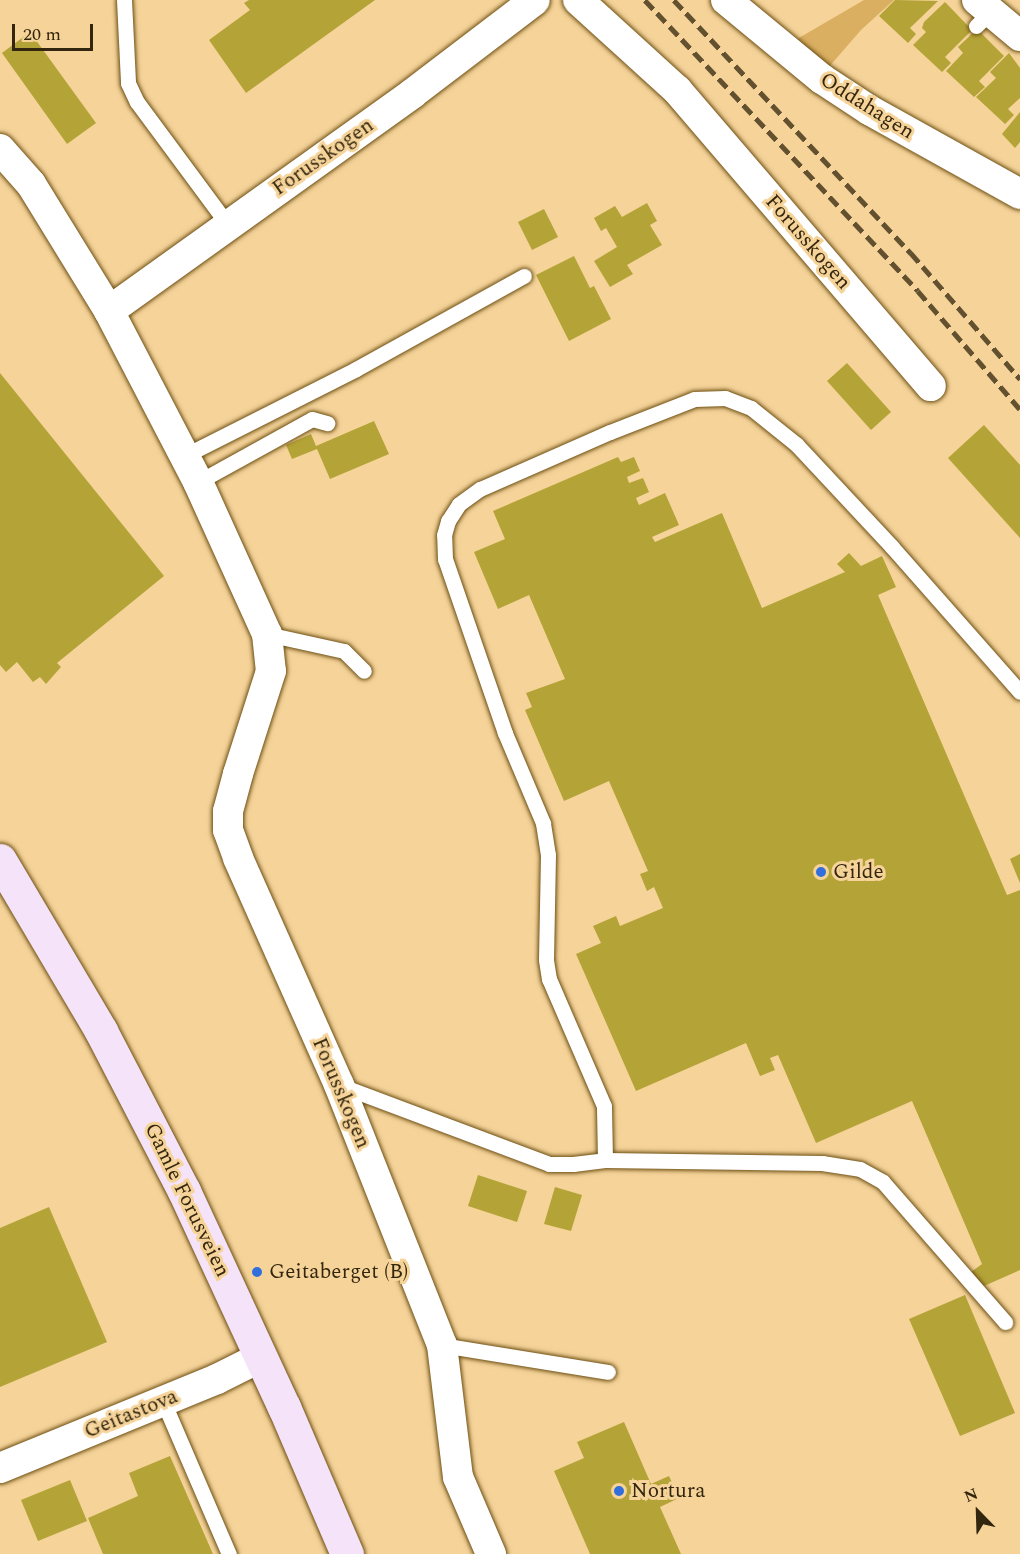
<!DOCTYPE html>
<style>
body{margin:0}
#map{position:relative;width:1020px;height:1554px;overflow:hidden;background:#f5d399;font-family:Spectral,serif}
div>[style]{position:absolute}
.green>*{inset:0;background:#daaf61}
.building>*{inset:0;background:#b4a437}
.roads{filter:drop-shadow(0 0 2px #6d4f13) drop-shadow(0 0 2px #6d4f13)}
.lane>*{height:15px;margin:-7.5px;padding:0 7.5px;transform-origin:7.5px;border-radius:7.5px;background:#fff}
.street>*{height:30px;margin:-15px;padding:0 15px;transform-origin:15px;border-radius:15px;background:#fff}
.secondary>*{height:33px;margin:-16.5px;padding:0 16.5px;transform-origin:16.5px;border-radius:16.5px;background:#f5e4f9}
.rail>*{height:4.5px;margin-top:-2.25px;transform-origin:0;background:repeating-linear-gradient(90deg,#62502f 0 12px,transparent 0 18px)}
.dots>*{width:16px;height:16px;translate:-50% -50%;box-sizing:border-box;border:3px solid #f5d399;border-radius:50%}
span{translate:-50% -50%;white-space:nowrap;text-align:center;line-height:1.15;-webkit-text-stroke:6px #f5d399;paint-order:stroke}
.street-label{font-size:21px;color:#33260e}
.poi-label{font-size:21px;color:#33260e}
.left{translate:0 -50%;text-align:left}
.north{position:absolute;left:948px;top:1482px;width:60px;height:60px;-webkit-text-stroke:4px #f5d399;paint-order:stroke;rotate:337deg;font-size:16px;font-weight:700;line-height:24px;text-align:center;color:#33260e}
.north::after{content:'';display:block;margin:auto;width:21px;height:27px;background:#33260e;clip-path:polygon(50% 0,100% 100%,50% 72%,0 100%)}
.scale{position:absolute;left:12px;top:24px;width:81px;height:27px;box-sizing:border-box;border:3px solid #33260e;border-top:0;padding-left:8px;font-size:18px;line-height:21px;white-space:nowrap;color:#33260e;-webkit-text-stroke:4px #f5d399;paint-order:stroke}
</style>
<div id="map">
<div class="green">
<i style="clip-path:polygon(864px 0,894px 0,861px 30px,828px 68px,792px 42px)"></i>
</div>
<div class="building">
<i style="clip-path:polygon(249px 0,375px 0,246px 93px,209px 40px,250px 10px,244px 3px)"></i>
<i style="clip-path:polygon(895px 0,938px 1px,910px 28px,916px 34px,908px 43px,879px 16px)"></i>
<i style="clip-path:polygon(945px 2px,972px 30px,945px 57px,951px 63px,942px 72px,913px 45px,926px 32px,922px 28px,924px 22px)"></i>
<i style="clip-path:polygon(977px 29px,1004px 56px,979px 81px,985px 87px,974px 97px,946px 71px,963px 53px,958px 47px)"></i>
<i style="clip-path:polygon(30px 32px,96px 123px,67px 144px,2px 53px)"></i>
<i style="clip-path:polygon(1009px 53px,1020px 68px,1020px 98px,1008px 109px,1014px 115px,1005px 124px,976px 97px,996px 78px,990px 72px)"></i>
<i style="clip-path:polygon(1020px 112px,1020px 142px,1015px 148px,1002px 134px)"></i>
<i style="clip-path:polygon(647px 203px,657px 221px,650px 225px,662px 245px,627px 265px,633px 274px,610px 287px,594px 261px,617px 247px,606px 228px,601px 231px,594px 218px,615px 206px,622px 217px)"></i>
<i style="clip-path:polygon(544px 209px,558px 237px,532px 250px,518px 222px)"></i>
<i style="clip-path:polygon(574px 256px,590px 288px,594px 286px,611px 319px,569px 341px,536px 275px)"></i>
<i style="clip-path:polygon(847px 363px,891px 412px,871px 430px,827px 381px)"></i>
<i style="clip-path:polygon(0 373px,164px 576px,57px 663px,61px 667px,46px 684px,40px 677px,33px 682px,17px 662px,6px 672px,0 665px)"></i>
<i style="clip-path:polygon(374px 421px,389px 454px,330px 479px,317px 449px,292px 459px,286px 445px,311px 434px,316px 446px)"></i>
<i style="clip-path:polygon(984px 425px,1020px 465px,1020px 538px,948px 458px)"></i>
<i style="clip-path:polygon(618px 457px,621px 462px,634px 457px,640px 471px,627px 477px,629px 483px,643px 478px,649px 492px,636px 498px,639px 505px,665px 493px,679px 525px,652px 537px,655px 542px,722px 513px,762px 608px,845px 572px,837px 564px,849px 553px,861px 566px,882px 556px,896px 587px,878px 595px,1007px 895px,1020px 890px,1020px 1270px,984px 1286px,971px 1272px,982px 1264px,912px 1101px,816px 1143px,778px 1055px,770px 1058px,775px 1070px,760px 1076px,746px 1043px,636px 1091px,576px 954px,601px 943px,593px 926px,616px 916px,620px 926px,663px 908px,654px 887px,647px 891px,640px 874px,648px 871px,609px 781px,564px 801px,525px 710px,532px 707px,526px 693px,565px 679px,529px 595px,498px 609px,474px 552px,505px 539px,493px 511px)"></i>
<i style="clip-path:polygon(1020px 854px,1020px 883px,1010px 859px)"></i>
<i style="clip-path:polygon(478px 1175px,527px 1191px,517px 1222px,468px 1206px)"></i>
<i style="clip-path:polygon(555px 1187px,582px 1195px,571px 1231px,544px 1224px)"></i>
<i style="clip-path:polygon(49px 1207px,107px 1342px,0 1387px,0 1228px)"></i>
<i style="clip-path:polygon(965px 1295px,1015px 1413px,960px 1436px,909px 1319px)"></i>
<i style="clip-path:polygon(624px 1422px,651px 1484px,669px 1476px,679px 1498px,660px 1507px,681px 1554px,590px 1554px,554px 1471px,584px 1458px,577px 1442px)"></i>
<i style="clip-path:polygon(170px 1456px,213px 1554px,103px 1554px,88px 1518px,138px 1496px,129px 1473px)"></i>
<i style="clip-path:polygon(70px 1480px,87px 1521px,38px 1541px,21px 1500px)"></i>
</div>
<div class="roads">
<div class="lane">
<i style="left:124px;top:0;width:83px;rotate:87.2deg"></i>
<i style="left:128px;top:83px;width:21px;rotate:65deg"></i>
<i style="left:137px;top:102px;width:153px;rotate:53.5deg"></i>
<i style="left:976px;top:26px;width:21px;rotate:-45deg"></i>
<i style="left:184px;top:456px;width:193px;rotate:-26.8deg"></i>
<i style="left:356px;top:369px;width:192px;rotate:-29deg"></i>
<i style="left:198px;top:482px;width:130px;rotate:-28.9deg"></i>
<i style="left:312px;top:419px;width:16px;rotate:15deg"></i>
<i style="left:267px;top:634px;width:79px;rotate:12.4deg"></i>
<i style="left:344px;top:651px;width:28px;rotate:45deg"></i>
<i style="left:339px;top:1085px;width:224px;rotate:20.6deg"></i>
<i style="left:549px;top:1164px;width:24px"></i>
<i style="left:573px;top:1164px;width:32px;rotate:-7deg"></i>
<i style="left:605px;top:1160px;width:217px;rotate:0.8deg"></i>
<i style="left:822px;top:1163px;width:38px;rotate:9deg"></i>
<i style="left:860px;top:1169px;width:26px;rotate:29deg"></i>
<i style="left:883px;top:1182px;width:186px;rotate:48.9deg"></i>
<i style="left:605px;top:1160px;width:54px;rotate:-91.1deg"></i>
<i style="left:604px;top:1106px;width:138px;rotate:-113.4deg"></i>
<i style="left:549px;top:979px;width:20px;rotate:-99deg"></i>
<i style="left:546px;top:959px;width:104px;rotate:-88.9deg"></i>
<i style="left:548px;top:855px;width:32px;rotate:-99deg"></i>
<i style="left:543px;top:823px;width:98px;rotate:-112.9deg"></i>
<i style="left:505px;top:733px;width:184px;rotate:-109deg"></i>
<i style="left:445px;top:559px;width:24px;rotate:-92deg"></i>
<i style="left:444px;top:535px;width:15px;rotate:-74deg"></i>
<i style="left:448px;top:521px;width:20px;rotate:-57deg"></i>
<i style="left:459px;top:504px;width:26px;rotate:-36deg"></i>
<i style="left:480px;top:489px;width:142px;rotate:-23.7deg"></i>
<i style="left:610px;top:432px;width:90px;rotate:-21.4deg"></i>
<i style="left:694px;top:399px;width:31px;rotate:-2deg"></i>
<i style="left:725px;top:398px;width:28px;rotate:21deg"></i>
<i style="left:751px;top:408px;width:59px;rotate:38.8deg"></i>
<i style="left:797px;top:445px;width:139px;rotate:47deg"></i>
<i style="left:892px;top:547px;width:193px;rotate:48.6deg"></i>
<i style="left:442px;top:1345px;width:168px;rotate:9.2deg"></i>
<i style="left:163px;top:1401px;width:167px;rotate:66.7deg"></i>
</div>
<div class="street">
<i style="left:578px;top:0;width:134px;rotate:42.3deg"></i>
<i style="left:677px;top:90px;width:390px;rotate:49.4deg"></i>
<i style="left:726px;top:0;width:124px;rotate:39.5deg"></i>
<i style="left:822px;top:79px;width:56px;rotate:33.4deg"></i>
<i style="left:869px;top:110px;width:173px;rotate:29.1deg"></i>
<i style="left:977px;top:0;width:56px;rotate:39.9deg"></i>
<i style="left:0;top:149px;width:47px;rotate:48.5deg"></i>
<i style="left:31px;top:184px;width:149px;rotate:58.4deg"></i>
<i style="left:109px;top:311px;width:374px;rotate:-35.6deg"></i>
<i style="left:413px;top:93px;width:153px;rotate:-37.3deg"></i>
<i style="left:109px;top:311px;width:193px;rotate:62.5deg"></i>
<i style="left:198px;top:482px;width:167px;rotate:65.6deg"></i>
<i style="left:267px;top:634px;width:37px;rotate:84deg"></i>
<i style="left:271px;top:671px;width:108px;rotate:107.8deg"></i>
<i style="left:238px;top:774px;width:38px;rotate:105deg"></i>
<i style="left:228px;top:811px;width:19px;rotate:90deg"></i>
<i style="left:228px;top:830px;width:30px;rotate:70deg"></i>
<i style="left:238px;top:858px;width:248px;rotate:66deg"></i>
<i style="left:339px;top:1085px;width:280px;rotate:68.4deg"></i>
<i style="left:442px;top:1345px;width:133px;rotate:83.1deg"></i>
<i style="left:458px;top:1477px;width:84px;rotate:66.8deg"></i>
<i style="left:0;top:1468px;width:235px;rotate:-22.3deg"></i>
<i style="left:217px;top:1379px;width:49px;rotate:-26.6deg"></i>
</div>
<div class="secondary">
<i style="left:0;top:860px;width:199px;rotate:59.4deg"></i>
<i style="left:101px;top:1031px;width:180px;rotate:62.6deg"></i>
<i style="left:184px;top:1191px;width:238px;rotate:65.2deg"></i>
<i style="left:284px;top:1407px;width:160px;rotate:66.8deg"></i>
</div>
</div>
<div class="rail">
<i style="left:645px;top:0;width:399px;rotate:46.8deg"></i>
<i style="left:918px;top:291px;width:156px;rotate:49.2deg"></i>
<i style="left:674px;top:0;width:347px;rotate:46.9deg"></i>
<i style="left:911px;top:253px;width:167px;rotate:49.1deg"></i>
</div>
<div class="dots">
<i style="left:821px;top:872px;background:#306fdc"></i>
<i style="left:257px;top:1272px;background:#306fdc"></i>
<i style="left:619px;top:1491px;background:#306fdc"></i>
</div>
<div class="street-label">
<span style="left:867px;top:106px;rotate:32deg">Oddahagen</span>
<span style="left:323px;top:157px;rotate:-35deg">Forusskogen</span>
<span style="left:808px;top:242px;rotate:49deg">Forusskogen</span>
<span style="left:341px;top:1093px;rotate:67deg">Forusskogen</span>
<span style="left:187px;top:1200px;rotate:64deg">Gamle Forusveien</span>
<span style="left:131px;top:1414px;rotate:-22deg">Geitastova</span>
</div>
<div class="poi-label">
<span class="left" style="left:833px;top:872px">Gilde</span>
<span class="left" style="left:269px;top:1272px">Geitaberget (B)</span>
<span class="left" style="left:631px;top:1491px">Nortura</span>
</div>
<div class="north">N</div>
<div class="scale">20 m</div>
</div>
